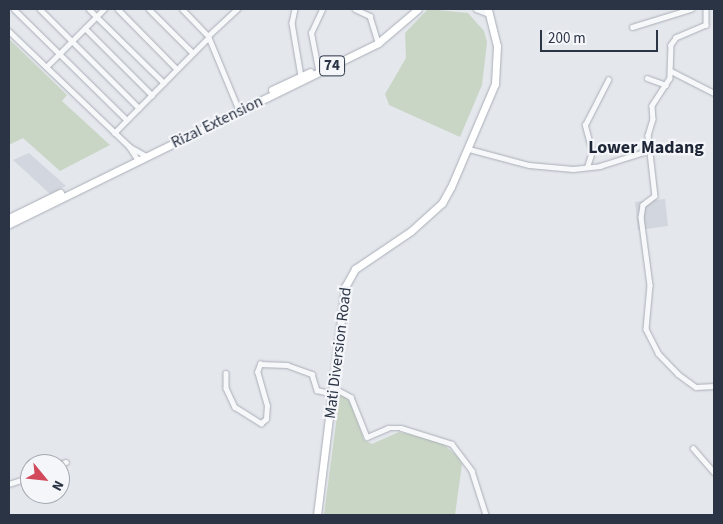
<!DOCTYPE html>
<style>
body{margin:0}
#map{position:relative;width:723px;height:524px;overflow:hidden;background:#e4e7ec;font-family:"Source Sans 3",sans-serif}
div>[style]{position:absolute}
.built>*{inset:0;background:#d2d6de}
.green>*{inset:0;background:#c9d6c5}
.roads{filter:drop-shadow(0 0 1px #a9aeb7) drop-shadow(0 0 1px #a9aeb7)}
.minor>*{height:4.5px;margin:-2.25px;padding:0 2.25px;transform-origin:2.25px;border-radius:2.25px;background:#f7f8fa}
.tertiary>*{height:5px;margin:-2.5px;padding:0 2.5px;transform-origin:2.5px;border-radius:2.5px;background:#f7f8fa}
.primary>*{height:7px;margin:-3.5px;padding:0 3.5px;transform-origin:3.5px;border-radius:3.5px;background:#fff}
.trunk>*{height:7px;margin:-3.5px;padding:0 3.5px;transform-origin:3.5px;border-radius:3.5px;background:#fff}
span{translate:-50% -50%;white-space:nowrap;text-align:center;line-height:1.15;-webkit-text-stroke:4.5px #f4f6f9;paint-order:stroke}
.shield-label span{padding:1px 4px;background:#f4f6f9;border:1px solid;border-radius:4px;-webkit-text-stroke-width:0}
.shield-label{font-size:15px;color:#2b3445;font-weight:700}
.street-label{font-size:16px;color:#2b3445}
.neighbourhood-label{font-size:18px;color:#1d2536;font-weight:700}
.frame{position:absolute;inset:0;border:10px solid #2b3445;pointer-events:none}
.north{position:absolute;left:20px;top:454px;width:50px;height:50px;box-sizing:border-box;background:#f4f6f9;border:1px solid #a4a8b1;border-radius:50%;rotate:118deg;font-size:14px;font-weight:700;line-height:20px;text-align:center;color:#2b3445}
.north::after{content:'';display:block;margin:auto;width:18px;height:22px;background:#d1495b;clip-path:polygon(50% 0,100% 100%,50% 72%,0 100%)}
.scale{position:absolute;left:540px;top:30px;width:118px;height:22px;box-sizing:border-box;border:2px solid #2b3445;border-top:0;padding-left:6px;font-size:15px;line-height:18px;white-space:nowrap;color:#2b3445;-webkit-text-stroke:4px #f4f6f9;paint-order:stroke}
</style>
<div id="map">
<div class="built">
<i style="clip-path:polygon(29px 153px,66px 186px,50px 194px,13px 160px)"></i>
<i style="clip-path:polygon(665px 199px,668px 226px,638px 230px,635px 202px)"></i>
</div>
<div class="green">
<i style="clip-path:polygon(428px 9px,468px 13px,484px 31px,487px 42px,482px 85px,460px 137px,389px 105px,385px 94px,406px 58px,405px 33px)"></i>
<i style="clip-path:polygon(9px 39px,67px 95px,62px 101px,110px 145px,60px 171px,23px 138px,9px 145px)"></i>
<i style="clip-path:polygon(340px 393px,350px 402px,364px 440px,372px 444px,399px 432px,441px 442px,457px 456px,462px 464px,455px 515px,324px 515px)"></i>
</div>
<div class="roads">
<div class="minor">
<i style="left:14px;top:9px;width:158px;rotate:44.5deg"></i>
<i style="left:40px;top:9px;width:140px;rotate:45deg"></i>
<i style="left:89px;top:9px;width:105px;rotate:44.6deg"></i>
<i style="left:118px;top:9px;width:84px;rotate:45.5deg"></i>
<i style="left:149px;top:9px;width:62px;rotate:45deg"></i>
<i style="left:295px;top:9px;width:14px;rotate:102deg"></i>
<i style="left:292px;top:23px;width:54px;rotate:80.4deg"></i>
<i style="left:355px;top:9px;width:17px;rotate:25deg"></i>
<i style="left:370px;top:16px;width:28px;rotate:73deg"></i>
<i style="left:476px;top:9px;width:14px;rotate:21deg"></i>
<i style="left:706px;top:9px;width:16px;rotate:90deg"></i>
<i style="left:706px;top:25px;width:33px;rotate:157deg"></i>
<i style="left:676px;top:38px;width:9px;rotate:126deg"></i>
<i style="left:671px;top:45px;width:33px;rotate:92deg"></i>
<i style="left:670px;top:78px;width:33px;rotate:123deg"></i>
<i style="left:652px;top:106px;width:13px;rotate:86deg"></i>
<i style="left:653px;top:119px;width:17px;rotate:107deg"></i>
<i style="left:648px;top:135px;width:61px;rotate:83.5deg"></i>
<i style="left:655px;top:196px;width:15px;rotate:143deg"></i>
<i style="left:643px;top:205px;width:12px;rotate:99deg"></i>
<i style="left:641px;top:217px;width:69px;rotate:82.5deg"></i>
<i style="left:650px;top:285px;width:44px;rotate:95.2deg"></i>
<i style="left:646px;top:329px;width:27px;rotate:63deg"></i>
<i style="left:658px;top:353px;width:29px;rotate:46deg"></i>
<i style="left:678px;top:374px;width:22px;rotate:36deg"></i>
<i style="left:696px;top:387px;width:18px;rotate:-3deg"></i>
<i style="left:632px;top:27px;width:62px;rotate:-17deg"></i>
<i style="left:85px;top:28px;width:95px;rotate:45deg"></i>
<i style="left:9px;top:31px;width:166px;rotate:43.8deg"></i>
<i style="left:129px;top:146px;width:17px;rotate:57deg"></i>
<i style="left:208px;top:36px;width:40px;rotate:-43deg"></i>
<i style="left:46px;top:67px;width:82px;rotate:-45deg"></i>
<i style="left:318px;top:69px;width:37px;rotate:-101deg"></i>
<i style="left:311px;top:33px;width:26px;rotate:-65deg"></i>
<i style="left:671px;top:71px;width:48px;rotate:27.1deg"></i>
<i style="left:647px;top:78px;width:20px;rotate:20deg"></i>
<i style="left:114px;top:133px;width:134px;rotate:-45.3deg"></i>
<i style="left:130px;top:147px;width:18px;rotate:29deg"></i>
<i style="left:469px;top:149px;width:62px;rotate:14.9deg"></i>
<i style="left:529px;top:165px;width:44px;rotate:5.2deg"></i>
<i style="left:573px;top:169px;width:27px;rotate:-6deg"></i>
<i style="left:600px;top:166px;width:52px;rotate:-17.7deg"></i>
<i style="left:587px;top:167px;width:16px;rotate:-72deg"></i>
<i style="left:592px;top:152px;width:28px;rotate:-105deg"></i>
<i style="left:585px;top:125px;width:51px;rotate:-62.9deg"></i>
<i style="left:226px;top:373px;width:15px;rotate:90deg"></i>
<i style="left:226px;top:388px;width:21px;rotate:65deg"></i>
<i style="left:235px;top:407px;width:31px;rotate:32deg"></i>
<i style="left:261px;top:423px;width:6px;rotate:-39deg"></i>
<i style="left:266px;top:419px;width:13px;rotate:-86deg"></i>
<i style="left:267px;top:406px;width:35px;rotate:-106deg"></i>
<i style="left:257px;top:372px;width:9px;rotate:-69deg"></i>
<i style="left:260px;top:364px;width:27px;rotate:2deg"></i>
<i style="left:287px;top:365px;width:27px;rotate:20deg"></i>
<i style="left:312px;top:374px;width:17px;rotate:73deg"></i>
<i style="left:317px;top:390px;width:16px;rotate:14deg"></i>
<i style="left:334px;top:388px;width:19px;rotate:28deg"></i>
<i style="left:351px;top:397px;width:43px;rotate:68.2deg"></i>
<i style="left:367px;top:437px;width:23px;rotate:-23deg"></i>
<i style="left:388px;top:428px;width:13px"></i>
<i style="left:401px;top:428px;width:53px;rotate:17.4deg"></i>
<i style="left:452px;top:444px;width:34px;rotate:53deg"></i>
<i style="left:472px;top:471px;width:46px;rotate:72.3deg"></i>
<i style="left:693px;top:448px;width:32px;rotate:49deg"></i>
<i style="left:60px;top:464px;width:6px;rotate:-18deg"></i>
<i style="left:9px;top:484px;width:22px;rotate:-18deg"></i>
</div>
<div class="tertiary">
<i style="left:182px;top:9px;width:37px;rotate:46deg"></i>
<i style="left:208px;top:36px;width:81px;rotate:67.5deg"></i>
</div>
<div class="primary">
<i style="left:272px;top:90px;width:42px;rotate:-25.3deg"></i>
<i style="left:9px;top:218px;width:57px;rotate:-26.1deg"></i>
<i style="left:9px;top:224px;width:411px;rotate:-26.1deg"></i>
<i style="left:378px;top:43px;width:52px;rotate:-40.4deg"></i>
</div>
<div class="trunk">
<i style="left:317px;top:515px;width:230px;rotate:-83deg"></i>
<i style="left:345px;top:287px;width:21px;rotate:-61deg"></i>
<i style="left:355px;top:269px;width:68px;rotate:-34.2deg"></i>
<i style="left:411px;top:231px;width:42px;rotate:-42.1deg"></i>
<i style="left:442px;top:203px;width:18px;rotate:-61deg"></i>
<i style="left:451px;top:187px;width:112px;rotate:-66.9deg"></i>
<i style="left:495px;top:84px;width:38px;rotate:-87deg"></i>
<i style="left:497px;top:46px;width:38px;rotate:-104deg"></i>
</div>
</div>
<div class="shield-label">
<span style="left:332px;top:66px">74</span>
</div>
<div class="street-label">
<span style="left:217px;top:122px;rotate:-26deg">Rizal Extension</span>
<span style="left:338px;top:353px;rotate:-83deg">Mati Diversion Road</span>
</div>
<div class="neighbourhood-label">
<span style="left:646px;top:148px">Lower Madang</span>
</div>
<div class="frame"></div>
<div class="north">N</div>
<div class="scale">200 m</div>
</div>
